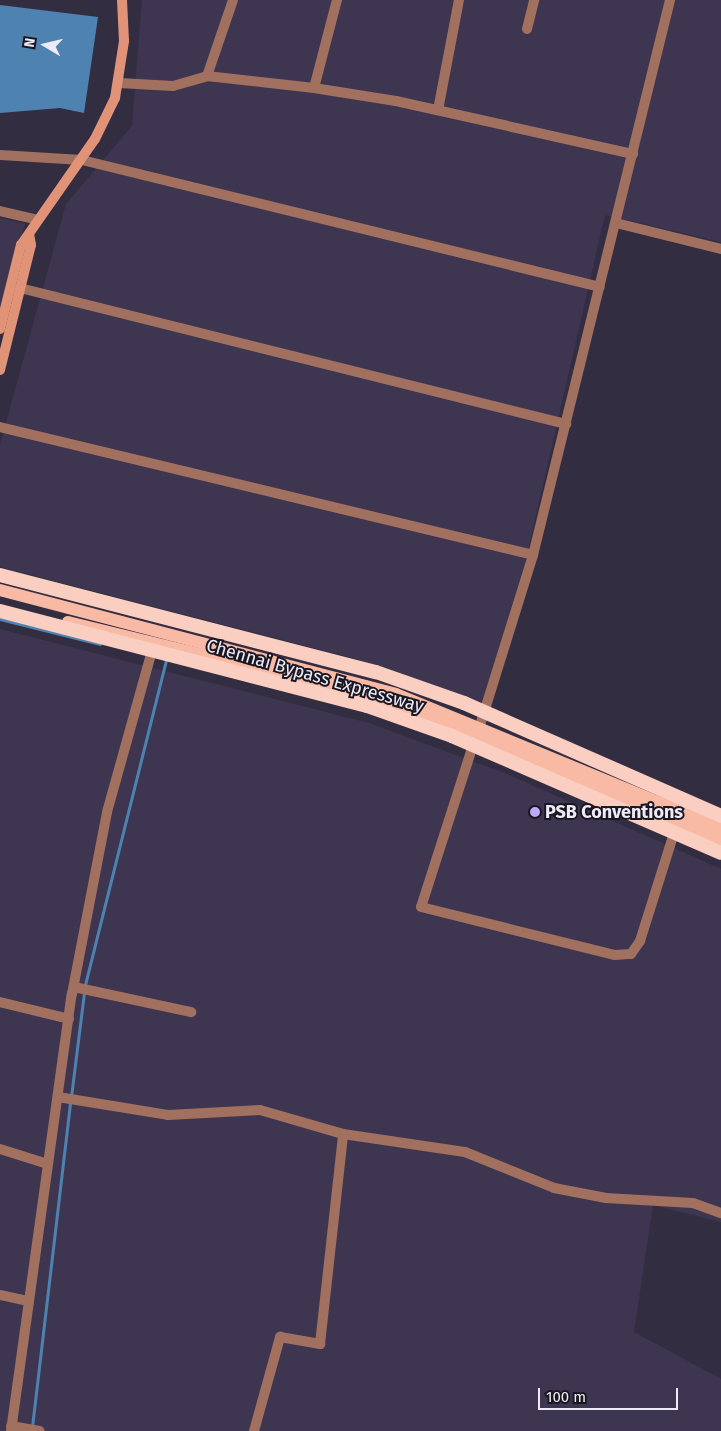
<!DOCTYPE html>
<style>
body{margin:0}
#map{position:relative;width:721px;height:1431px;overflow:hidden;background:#332d42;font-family:"Fira Sans",sans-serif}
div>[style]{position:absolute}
.built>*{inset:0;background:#3e3650}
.water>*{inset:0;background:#4e83b1}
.stream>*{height:2.5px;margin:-1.25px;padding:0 1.25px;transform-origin:1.25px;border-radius:1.25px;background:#4e83b1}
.minor>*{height:10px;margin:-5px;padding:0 5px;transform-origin:5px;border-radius:5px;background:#a2705f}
.tertiary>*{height:10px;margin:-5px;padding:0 5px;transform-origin:5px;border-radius:5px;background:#a2705f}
.secondary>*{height:10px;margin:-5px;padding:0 5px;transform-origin:5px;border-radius:5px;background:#e19378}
.primary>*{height:12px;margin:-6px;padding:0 6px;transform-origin:6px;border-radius:6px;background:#f8baa5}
.trunk-bridge>*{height:14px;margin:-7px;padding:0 7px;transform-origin:7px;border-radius:7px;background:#facec0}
.dots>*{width:14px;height:14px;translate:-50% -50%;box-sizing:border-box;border:2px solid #1a1721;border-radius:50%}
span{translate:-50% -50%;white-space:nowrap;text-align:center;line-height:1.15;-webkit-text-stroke:4px #1a1721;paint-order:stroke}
.street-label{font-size:18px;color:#eeebf8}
.poi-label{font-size:18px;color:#eeebf8;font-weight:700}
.left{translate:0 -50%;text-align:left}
.north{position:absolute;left:20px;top:20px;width:50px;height:50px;-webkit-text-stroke:4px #1a1721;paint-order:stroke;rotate:279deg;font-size:14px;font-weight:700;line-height:20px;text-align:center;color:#eeebf8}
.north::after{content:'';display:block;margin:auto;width:18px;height:22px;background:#eeebf8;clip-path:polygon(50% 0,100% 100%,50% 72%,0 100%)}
.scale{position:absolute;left:538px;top:1388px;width:140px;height:22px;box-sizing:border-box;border:2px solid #eeebf8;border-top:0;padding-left:6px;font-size:15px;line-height:18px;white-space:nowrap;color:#eeebf8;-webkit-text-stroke:4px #1a1721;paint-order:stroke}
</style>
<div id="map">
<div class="built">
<i style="clip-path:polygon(142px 0,721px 0,721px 242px,605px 215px,525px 563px,483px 702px,353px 658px,0 567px,0 445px,66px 204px,132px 126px)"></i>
<i style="clip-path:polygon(0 218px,25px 224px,0 311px)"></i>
<i style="clip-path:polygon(0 629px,369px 723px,507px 774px,721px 869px,721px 1222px,653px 1205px,634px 1332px,721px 1379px,721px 1431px,0 1431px)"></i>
</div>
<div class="water">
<i style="clip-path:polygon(0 5px,98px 17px,84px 113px,60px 108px,0 113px)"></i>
</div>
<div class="stream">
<i style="left:0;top:619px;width:103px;rotate:14deg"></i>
<i style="left:85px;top:985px;width:335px;rotate:-76deg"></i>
<i style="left:71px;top:1097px;width:105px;rotate:-82.9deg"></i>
<i style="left:32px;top:1427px;width:327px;rotate:-83.3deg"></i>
</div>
<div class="minor">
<i style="left:527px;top:29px;width:30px;rotate:-76deg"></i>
<i style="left:207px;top:76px;width:80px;rotate:-71.1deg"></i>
<i style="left:119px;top:83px;width:54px;rotate:3.2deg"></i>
<i style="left:173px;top:86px;width:35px;rotate:-16deg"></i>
<i style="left:207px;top:76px;width:108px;rotate:6.4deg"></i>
<i style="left:314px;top:88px;width:83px;rotate:9deg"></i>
<i style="left:396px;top:101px;width:243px;rotate:12.6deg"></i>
<i style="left:314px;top:88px;width:91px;rotate:-75.4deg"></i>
<i style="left:438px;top:110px;width:112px;rotate:-79.2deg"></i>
<i style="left:0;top:155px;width:82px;rotate:3.5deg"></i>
<i style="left:82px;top:160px;width:533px;rotate:13.78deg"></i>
<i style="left:0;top:211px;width:39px;rotate:13deg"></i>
<i style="left:616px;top:223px;width:108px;rotate:13.9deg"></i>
<i style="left:20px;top:288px;width:563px;rotate:13.99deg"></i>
<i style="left:0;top:427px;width:548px;rotate:13.5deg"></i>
<i style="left:475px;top:739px;width:176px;rotate:107.8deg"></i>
<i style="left:421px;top:907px;width:200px;rotate:13.9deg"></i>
<i style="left:615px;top:955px;width:16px;rotate:-4deg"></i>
<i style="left:631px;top:954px;width:16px;rotate:-55deg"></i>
<i style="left:640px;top:941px;width:120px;rotate:-72.5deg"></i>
<i style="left:74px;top:987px;width:120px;rotate:12.1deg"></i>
<i style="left:0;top:1002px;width:71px;rotate:13.8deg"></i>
<i style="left:58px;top:1097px;width:111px;rotate:9.3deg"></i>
<i style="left:168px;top:1115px;width:92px;rotate:-3.1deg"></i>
<i style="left:260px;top:1110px;width:86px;rotate:16.1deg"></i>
<i style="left:343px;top:1134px;width:123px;rotate:8.4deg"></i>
<i style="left:465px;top:1152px;width:96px;rotate:22deg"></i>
<i style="left:554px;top:1188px;width:53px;rotate:10.9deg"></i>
<i style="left:606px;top:1198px;width:87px;rotate:3.3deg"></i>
<i style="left:693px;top:1203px;width:30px;rotate:20deg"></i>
<i style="left:0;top:1149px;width:50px;rotate:17.4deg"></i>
<i style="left:0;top:1295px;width:29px;rotate:12deg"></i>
<i style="left:11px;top:1426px;width:29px;rotate:10deg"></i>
<i style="left:11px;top:1431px;width:441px;rotate:-82.1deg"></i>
<i style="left:72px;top:994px;width:185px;rotate:-79.1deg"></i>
<i style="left:107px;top:812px;width:174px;rotate:-74.4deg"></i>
<i style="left:254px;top:1431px;width:98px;rotate:-74.5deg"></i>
<i style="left:280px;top:1337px;width:41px;rotate:9.9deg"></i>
<i style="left:320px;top:1344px;width:211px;rotate:-83.7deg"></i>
</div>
<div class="tertiary">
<i style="left:477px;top:735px;width:189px;rotate:-72.7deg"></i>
<i style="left:533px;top:555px;width:572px;rotate:-76.13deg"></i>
</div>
<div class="secondary">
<i style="left:0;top:329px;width:87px;rotate:-76deg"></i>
<i style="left:21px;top:245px;width:129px;rotate:-55.1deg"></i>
<i style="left:95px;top:139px;width:46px;rotate:-64deg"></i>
<i style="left:115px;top:98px;width:58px;rotate:-81deg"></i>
<i style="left:124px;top:41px;width:41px;rotate:-92.8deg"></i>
<i style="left:0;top:370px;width:129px;rotate:-76.1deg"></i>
<i style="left:31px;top:245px;width:11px;rotate:-100deg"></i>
</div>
<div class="primary">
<i style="left:0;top:590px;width:409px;rotate:14.7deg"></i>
<i style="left:396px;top:694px;width:352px;rotate:22.4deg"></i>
<i style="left:68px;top:622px;width:241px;rotate:13.7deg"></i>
<i style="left:302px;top:679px;width:132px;rotate:16.8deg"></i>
<i style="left:428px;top:717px;width:318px;rotate:22.8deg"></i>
</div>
<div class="trunk-bridge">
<i style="left:0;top:575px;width:388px;rotate:14.5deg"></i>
<i style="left:376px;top:672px;width:93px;rotate:19.4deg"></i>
<i style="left:464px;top:703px;width:281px;rotate:23.7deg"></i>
<i style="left:0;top:611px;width:379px;rotate:14.5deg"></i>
<i style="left:367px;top:706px;width:90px;rotate:19.4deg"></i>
<i style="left:452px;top:736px;width:293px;rotate:23.5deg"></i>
</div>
<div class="dots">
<i style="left:535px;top:812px;background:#bda9f5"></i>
</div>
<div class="street-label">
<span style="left:315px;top:676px;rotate:16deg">Chennai Bypass Expressway</span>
</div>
<div class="poi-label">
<span class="left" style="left:545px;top:812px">PSB Conventions</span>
</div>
<div class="north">N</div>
<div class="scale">100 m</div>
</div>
